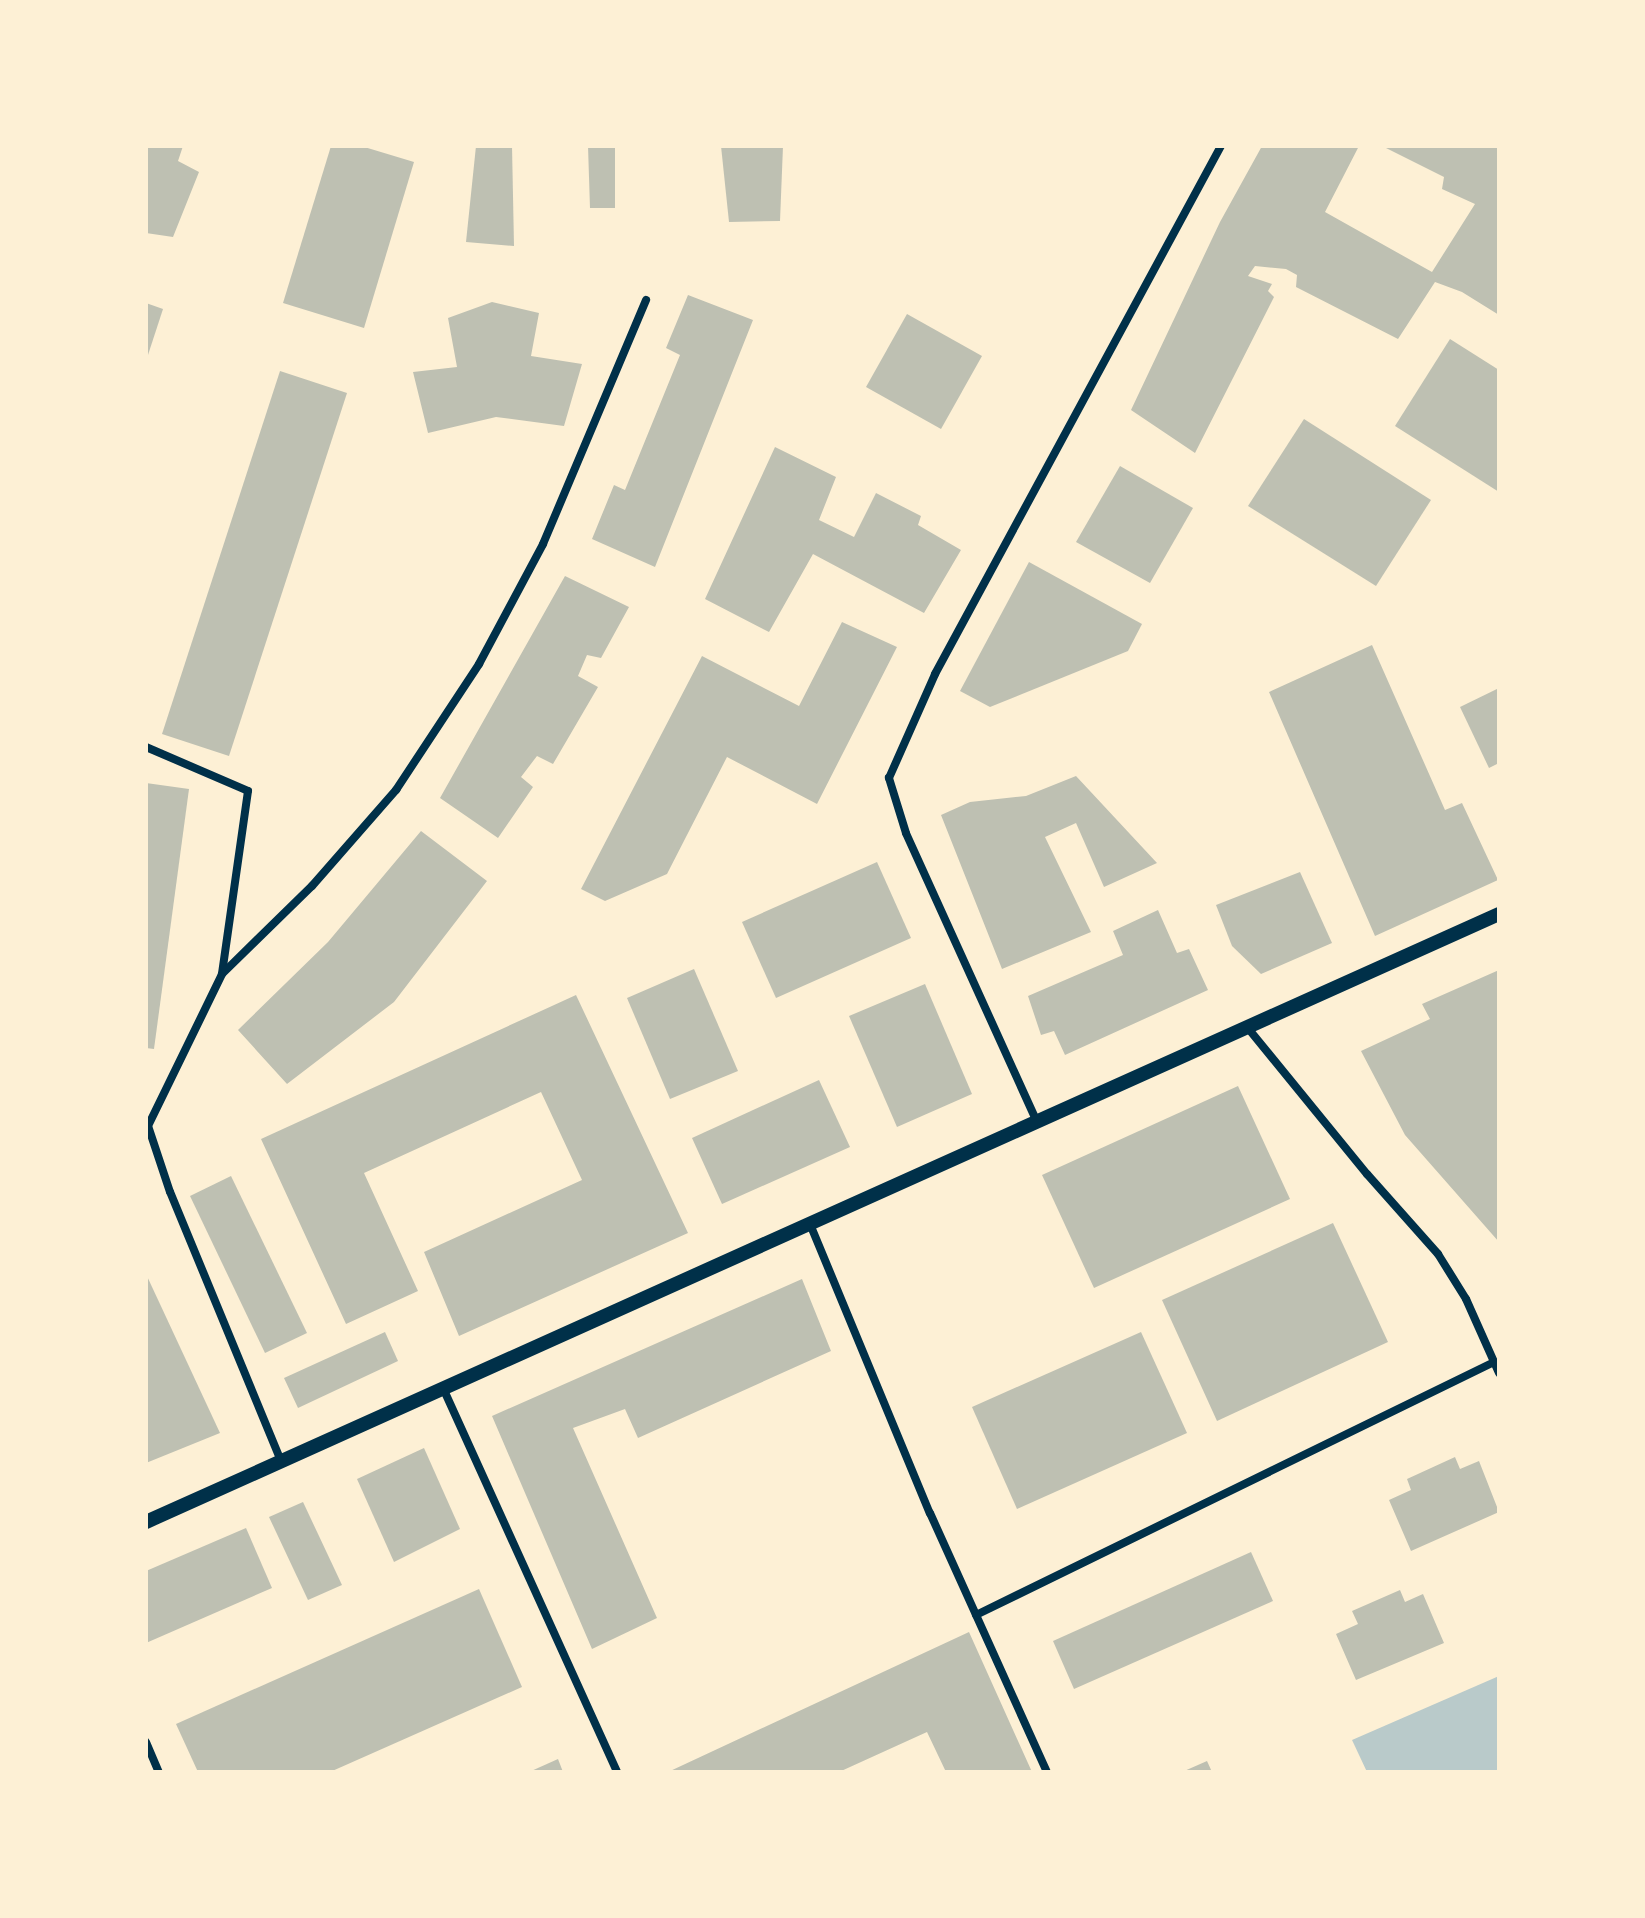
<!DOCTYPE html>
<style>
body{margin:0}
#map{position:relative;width:1645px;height:1918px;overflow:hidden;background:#fdf0d5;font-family:Raleway,sans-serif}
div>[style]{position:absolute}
.green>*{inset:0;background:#b9caca}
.building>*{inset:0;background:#bec0b2}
.minor>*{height:8px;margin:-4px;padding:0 4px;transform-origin:4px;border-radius:4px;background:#003049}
.tertiary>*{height:14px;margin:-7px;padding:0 7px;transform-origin:7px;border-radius:7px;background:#003049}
span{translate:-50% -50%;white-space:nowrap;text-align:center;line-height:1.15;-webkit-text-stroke:8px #fdf0d5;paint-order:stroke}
.frame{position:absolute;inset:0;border:148px solid #fdf0d5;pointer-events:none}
</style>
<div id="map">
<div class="green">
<i style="clip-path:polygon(1499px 1676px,1499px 1772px,1367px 1772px,1352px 1740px)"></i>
</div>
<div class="building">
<i style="clip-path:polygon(146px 146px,183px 146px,178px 161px,199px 172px,173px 237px,146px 233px)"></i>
<i style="clip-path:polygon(331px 146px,361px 146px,414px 162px,364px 328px,283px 303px)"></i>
<i style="clip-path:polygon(476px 146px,512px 146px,514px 246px,466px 242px)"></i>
<i style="clip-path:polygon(588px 146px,615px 146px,615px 208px,590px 208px)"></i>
<i style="clip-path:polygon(721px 146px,783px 146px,780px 221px,729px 222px)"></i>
<i style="clip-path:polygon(1262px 146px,1359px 146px,1325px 212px,1432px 272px,1475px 204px,1442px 189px,1444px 177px,1382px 146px,1499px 146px,1499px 315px,1462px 292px,1435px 282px,1398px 339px,1296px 287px,1297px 275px,1286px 269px,1255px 266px,1248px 276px,1272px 284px,1268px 291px,1274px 297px,1195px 453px,1131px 410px,1220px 222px)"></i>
<i style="clip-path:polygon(688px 295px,753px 320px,655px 567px,592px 539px,614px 485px,625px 490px,680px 355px,666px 348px)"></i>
<i style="clip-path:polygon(492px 302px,539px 313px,531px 356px,582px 364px,564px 426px,496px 417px,428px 433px,413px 372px,457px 367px,448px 318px)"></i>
<i style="clip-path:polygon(146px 303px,163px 309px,147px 358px,146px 358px)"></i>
<i style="clip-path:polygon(907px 314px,982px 356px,941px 429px,866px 387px)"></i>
<i style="clip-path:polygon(1450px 339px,1499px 370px,1499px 492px,1395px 426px)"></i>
<i style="clip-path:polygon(280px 371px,347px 393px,229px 756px,162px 734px)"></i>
<i style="clip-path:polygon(1304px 419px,1431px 500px,1376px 586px,1248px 506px)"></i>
<i style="clip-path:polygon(775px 447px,836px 477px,819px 520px,854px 537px,876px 493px,921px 516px,918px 525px,961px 550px,924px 613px,813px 554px,769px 632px,705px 599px)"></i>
<i style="clip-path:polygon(1120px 466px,1193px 508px,1150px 583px,1076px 542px)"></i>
<i style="clip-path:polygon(1029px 562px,1142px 624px,1128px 651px,990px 707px,960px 691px)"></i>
<i style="clip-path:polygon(565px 576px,629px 607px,601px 658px,587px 655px,578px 676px,598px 687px,553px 764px,537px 756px,521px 777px,533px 787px,498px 838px,440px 798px)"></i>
<i style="clip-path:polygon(842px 622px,897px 647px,817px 804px,727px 757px,667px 874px,605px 901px,581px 889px,702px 656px,799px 706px)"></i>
<i style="clip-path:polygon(1372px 645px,1445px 810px,1462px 803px,1498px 880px,1375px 936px,1269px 692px)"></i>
<i style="clip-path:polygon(1499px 688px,1499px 763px,1489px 768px,1460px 707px)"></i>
<i style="clip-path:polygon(1076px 776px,1157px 863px,1104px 887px,1076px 823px,1045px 837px,1091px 932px,1002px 969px,941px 815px,970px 802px,1026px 796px)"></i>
<i style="clip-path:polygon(146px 783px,189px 789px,154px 1049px,146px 1048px)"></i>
<i style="clip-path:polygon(421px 831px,487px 881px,394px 1002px,287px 1084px,238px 1030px,328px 942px)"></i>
<i style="clip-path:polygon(877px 862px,911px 938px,776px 998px,742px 922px)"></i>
<i style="clip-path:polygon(1300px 872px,1332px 943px,1261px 974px,1232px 946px,1216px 905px)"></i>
<i style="clip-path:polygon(1158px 910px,1177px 953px,1189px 949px,1208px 990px,1065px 1055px,1054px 1031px,1041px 1035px,1028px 996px,1123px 955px,1113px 931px)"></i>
<i style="clip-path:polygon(694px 969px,738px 1071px,670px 1099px,627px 998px)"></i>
<i style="clip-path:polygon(1499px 970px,1499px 1242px,1405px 1135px,1361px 1051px,1430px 1019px,1422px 1004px)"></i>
<i style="clip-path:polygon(925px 984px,972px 1094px,897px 1127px,849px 1016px)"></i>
<i style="clip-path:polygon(576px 995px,688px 1233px,459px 1336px,424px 1252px,582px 1180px,541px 1092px,364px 1173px,418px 1291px,346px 1324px,261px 1139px)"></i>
<i style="clip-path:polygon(819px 1080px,850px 1147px,722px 1204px,692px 1138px)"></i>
<i style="clip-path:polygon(1238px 1086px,1290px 1199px,1094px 1288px,1042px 1175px)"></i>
<i style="clip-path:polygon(231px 1176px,307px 1333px,265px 1353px,190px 1196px)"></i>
<i style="clip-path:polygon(1333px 1223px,1388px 1342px,1217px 1421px,1162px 1300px)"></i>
<i style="clip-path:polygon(146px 1274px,220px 1433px,146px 1463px)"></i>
<i style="clip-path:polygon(802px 1279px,831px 1351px,638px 1438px,625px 1409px,573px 1428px,657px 1618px,592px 1649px,492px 1416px)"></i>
<i style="clip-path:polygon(385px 1332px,398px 1361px,298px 1408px,284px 1378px)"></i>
<i style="clip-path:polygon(1141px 1332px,1187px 1433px,1017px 1509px,972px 1407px)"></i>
<i style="clip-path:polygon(424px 1448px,460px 1529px,394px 1562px,357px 1479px)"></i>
<i style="clip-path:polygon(1455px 1457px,1460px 1469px,1479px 1461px,1499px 1512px,1411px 1551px,1389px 1500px,1411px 1490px,1407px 1479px)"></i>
<i style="clip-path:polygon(303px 1502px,342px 1585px,308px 1600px,269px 1517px)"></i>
<i style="clip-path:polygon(246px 1528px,272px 1588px,146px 1643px,146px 1571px)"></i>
<i style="clip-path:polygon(1251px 1552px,1273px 1601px,1074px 1689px,1053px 1641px)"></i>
<i style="clip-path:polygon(479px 1589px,522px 1687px,330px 1772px,198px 1772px,176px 1724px)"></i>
<i style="clip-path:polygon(1400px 1590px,1405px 1602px,1423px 1594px,1444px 1643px,1356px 1680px,1336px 1634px,1358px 1624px,1352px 1611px)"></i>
<i style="clip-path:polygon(969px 1632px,1032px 1772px,946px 1772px,927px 1732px,839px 1772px,668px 1772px)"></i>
<i style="clip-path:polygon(558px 1759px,563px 1772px,529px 1772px)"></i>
<i style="clip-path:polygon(1207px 1761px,1212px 1772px,1182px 1772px)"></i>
</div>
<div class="minor">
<i style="left:146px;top:747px;width:111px;rotate:23.3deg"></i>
<i style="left:248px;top:791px;width:184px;rotate:98.1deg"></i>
<i style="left:1247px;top:1027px;width:190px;rotate:50.8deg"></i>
<i style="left:1367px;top:1174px;width:107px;rotate:48.4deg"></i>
<i style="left:1438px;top:1254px;width:53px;rotate:58.1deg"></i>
<i style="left:1466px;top:1299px;width:81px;rotate:66deg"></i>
<i style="left:1037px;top:1122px;width:317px;rotate:-114.4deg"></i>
<i style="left:906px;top:833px;width:58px;rotate:-107.2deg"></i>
<i style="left:889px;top:778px;width:114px;rotate:-66.1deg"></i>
<i style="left:935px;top:674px;width:600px;rotate:-61.56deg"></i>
<i style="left:810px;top:1224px;width:313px;rotate:67.5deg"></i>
<i style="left:930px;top:1513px;width:284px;rotate:65.7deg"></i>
<i style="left:443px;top:1388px;width:422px;rotate:65.6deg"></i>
<i style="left:281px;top:1461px;width:291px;rotate:-112.4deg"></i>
<i style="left:170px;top:1192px;width:70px;rotate:-108.4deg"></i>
<i style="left:148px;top:1126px;width:169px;rotate:-64deg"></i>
<i style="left:222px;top:974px;width:126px;rotate:-44.4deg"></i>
<i style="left:312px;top:886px;width:128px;rotate:-48.8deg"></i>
<i style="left:396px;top:790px;width:151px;rotate:-56.6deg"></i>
<i style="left:479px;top:664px;width:136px;rotate:-61.9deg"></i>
<i style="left:543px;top:544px;width:265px;rotate:-67.1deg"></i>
<i style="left:976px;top:1615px;width:576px;rotate:-26.03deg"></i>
<i style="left:146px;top:1742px;width:33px;rotate:67deg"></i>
</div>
<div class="tertiary">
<i style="left:146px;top:1522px;width:1483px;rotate:-24.2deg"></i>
</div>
<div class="frame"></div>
</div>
